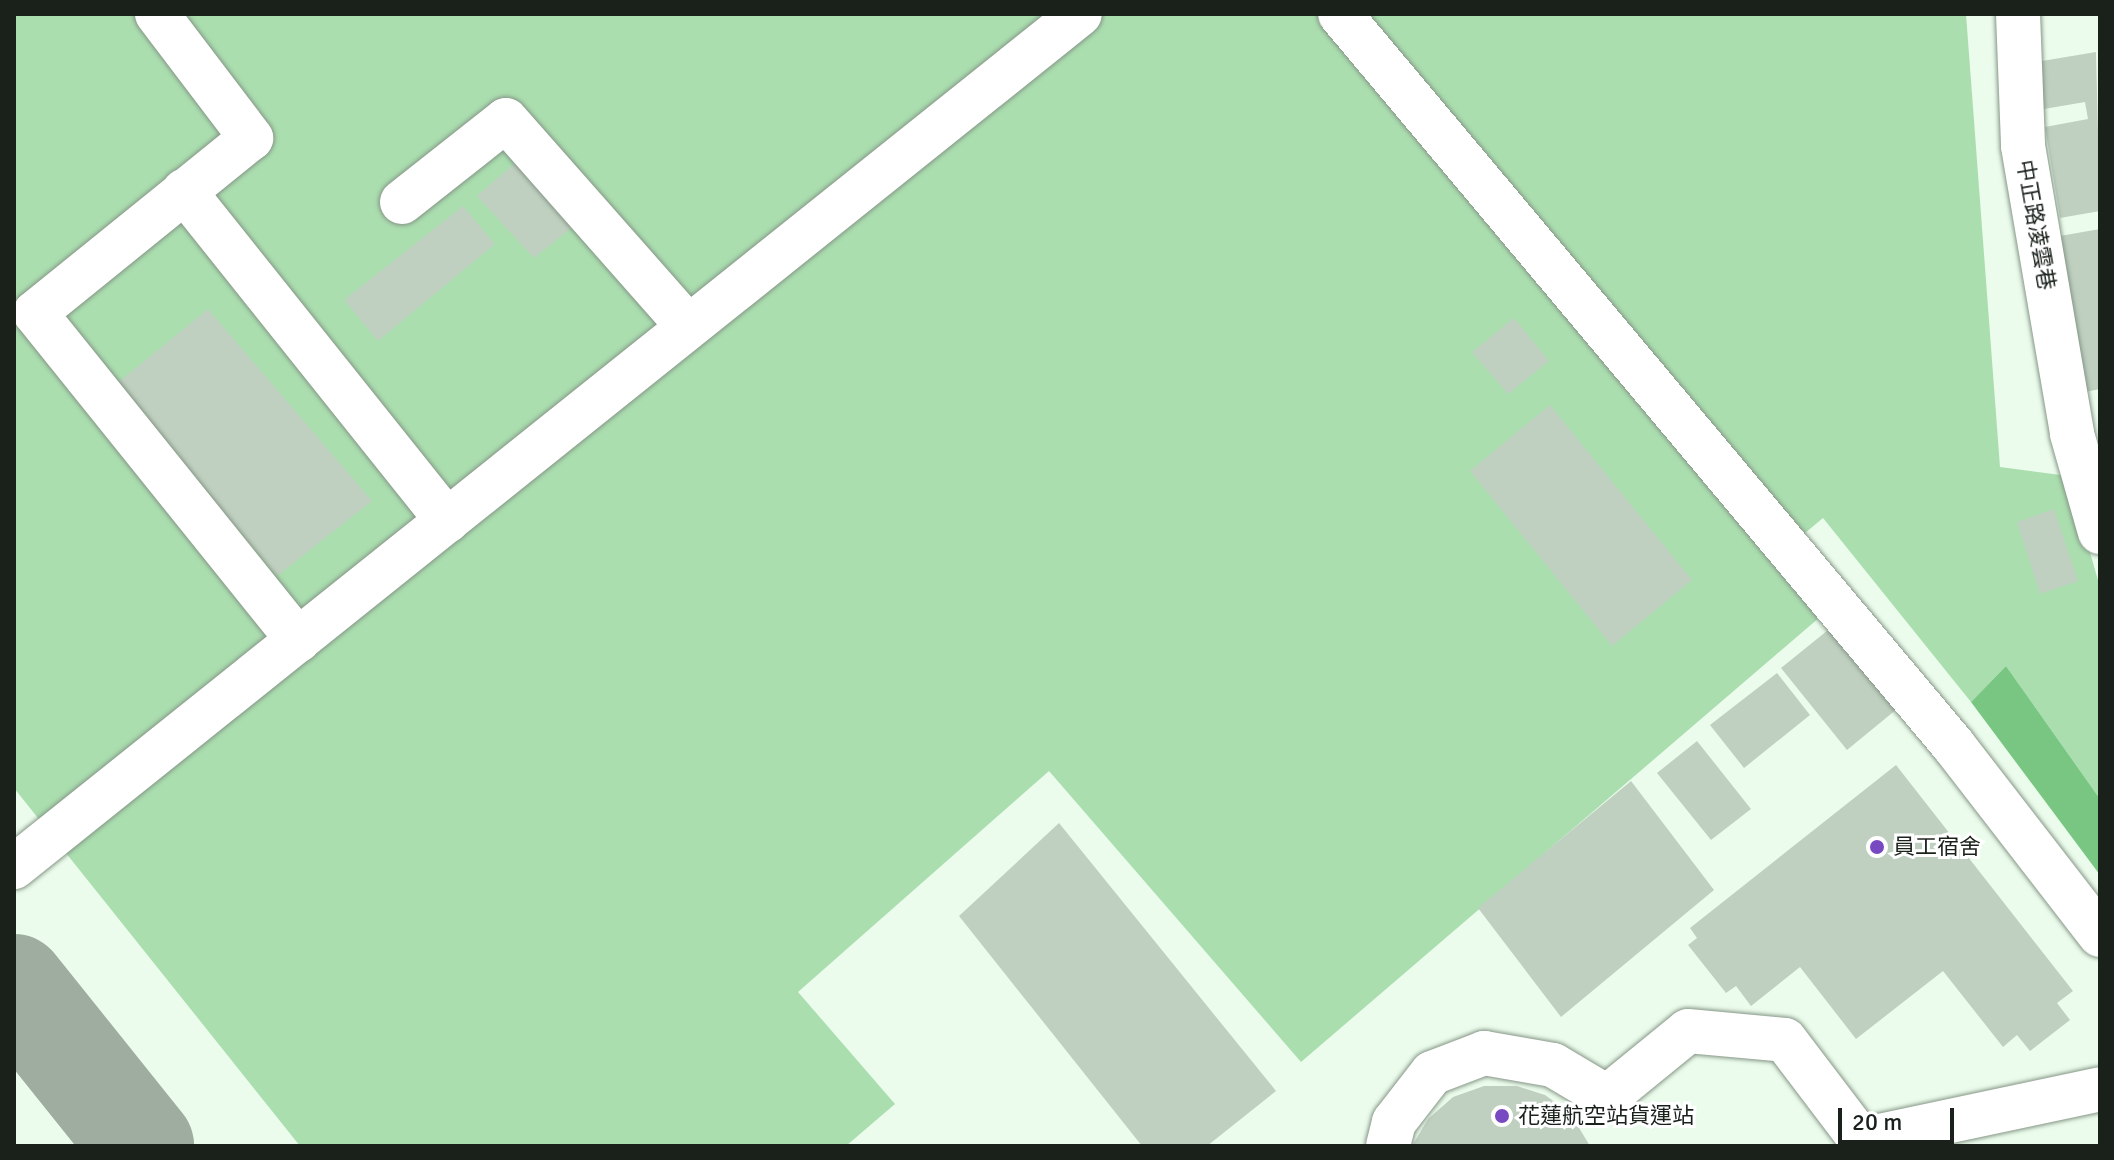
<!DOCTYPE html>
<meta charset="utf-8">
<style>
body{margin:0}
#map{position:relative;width:2114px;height:1160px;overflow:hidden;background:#ebfcec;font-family:Signika,"Noto Sans TC",sans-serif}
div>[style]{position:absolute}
.green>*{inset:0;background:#aadeaf}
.forest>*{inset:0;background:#79c683}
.taxiway>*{height:104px;margin:-52px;padding:0 52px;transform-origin:52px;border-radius:52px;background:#9faca0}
.building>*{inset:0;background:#bfd0c0}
.roads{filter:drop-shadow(0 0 2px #869687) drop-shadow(0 0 2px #869687)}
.minor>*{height:44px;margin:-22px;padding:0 22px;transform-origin:22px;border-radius:22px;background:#fff}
.dots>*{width:22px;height:22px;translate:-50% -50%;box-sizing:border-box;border:4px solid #fff;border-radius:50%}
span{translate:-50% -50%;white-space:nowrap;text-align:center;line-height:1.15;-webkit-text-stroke:6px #fff;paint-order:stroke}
.street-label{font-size:22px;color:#1a211b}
.poi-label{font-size:22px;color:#1a211b}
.left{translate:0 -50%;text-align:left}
.frame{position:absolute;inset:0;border:16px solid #1a211b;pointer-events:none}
.scale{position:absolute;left:1838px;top:1108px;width:116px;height:36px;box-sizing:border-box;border:4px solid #1a211b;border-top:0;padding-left:10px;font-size:24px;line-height:28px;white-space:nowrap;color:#1a211b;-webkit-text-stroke:6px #fff;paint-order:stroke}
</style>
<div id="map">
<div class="green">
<i style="clip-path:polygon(14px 14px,1966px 14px,2000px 467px,2068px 476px,2100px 587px,2100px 799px,2006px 666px,1971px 702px,1823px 518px,1780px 554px,1827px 611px,1301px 1062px,1049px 771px,798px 992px,895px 1104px,846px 1146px,300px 1146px,14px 788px)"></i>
</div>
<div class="forest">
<i style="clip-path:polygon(2006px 666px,2100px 799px,2100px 875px,1971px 702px)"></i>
</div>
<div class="taxiway">
<i style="left:14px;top:986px;width:205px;rotate:51.3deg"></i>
</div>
<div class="building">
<i style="clip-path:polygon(2096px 52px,2100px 211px,2060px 218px,2045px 127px,2088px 119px,2085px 102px,2044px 109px,2036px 62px)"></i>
<i style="clip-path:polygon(517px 161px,574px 226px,534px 258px,477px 196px)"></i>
<i style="clip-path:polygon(463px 206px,495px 244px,378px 341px,344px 300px)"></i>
<i style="clip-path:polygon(2100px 229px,2100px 389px,2085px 392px,2060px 236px)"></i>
<i style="clip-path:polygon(208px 309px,372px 501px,277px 576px,115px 385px)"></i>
<i style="clip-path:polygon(1514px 318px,1549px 361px,1508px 394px,1472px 352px)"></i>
<i style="clip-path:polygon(1550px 405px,1692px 580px,1612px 646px,1470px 471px)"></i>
<i style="clip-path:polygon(2054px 509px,2078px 581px,2040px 594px,2017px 522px)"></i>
<i style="clip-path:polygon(1838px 622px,1903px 704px,1847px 750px,1781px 668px)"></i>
<i style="clip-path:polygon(1777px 673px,1810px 715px,1744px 768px,1710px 725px)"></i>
<i style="clip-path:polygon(1697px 741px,1751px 809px,1711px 840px,1657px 773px)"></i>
<i style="clip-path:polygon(1896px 765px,2073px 991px,2057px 1003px,2070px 1020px,2030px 1051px,2017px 1035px,2003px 1047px,1943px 971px,1856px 1039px,1800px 967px,1751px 1006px,1736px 986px,1726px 993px,1688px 945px,1697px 938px,1690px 928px)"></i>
<i style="clip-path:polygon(1631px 781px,1714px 890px,1561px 1017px,1478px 908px)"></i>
<i style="clip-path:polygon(1059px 823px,1276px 1091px,1207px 1146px,1142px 1146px,959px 916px)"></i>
<i style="clip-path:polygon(1484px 1086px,1517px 1086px,1545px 1095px,1570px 1113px,1590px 1146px,1412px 1146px,1428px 1119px,1453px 1097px)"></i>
</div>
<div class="roads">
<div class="minor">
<i style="left:157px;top:14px;width:156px;rotate:52.8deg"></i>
<i style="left:251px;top:138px;width:278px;rotate:141deg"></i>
<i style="left:35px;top:313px;width:420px;rotate:51.2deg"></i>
<i style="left:1340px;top:14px;width:955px;rotate:50.01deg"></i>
<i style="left:1954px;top:746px;width:239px;rotate:52.3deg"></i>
<i style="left:2018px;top:14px;width:132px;rotate:87.8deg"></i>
<i style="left:2023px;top:146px;width:292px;rotate:80.3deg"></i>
<i style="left:2072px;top:434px;width:102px;rotate:74.1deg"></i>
<i style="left:184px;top:191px;width:422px;rotate:51.4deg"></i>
<i style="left:402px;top:202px;width:132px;rotate:-38.3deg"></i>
<i style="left:506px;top:120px;width:273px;rotate:48.6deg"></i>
<i style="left:14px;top:867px;width:1365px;rotate:-38.67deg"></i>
<i style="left:1388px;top:1146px;width:25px;rotate:-76deg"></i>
<i style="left:1394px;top:1122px;width:62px;rotate:-52.2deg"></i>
<i style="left:1432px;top:1073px;width:56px;rotate:-21deg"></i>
<i style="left:1484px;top:1053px;width:70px;rotate:9.9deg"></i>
<i style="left:1553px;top:1065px;width:63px;rotate:30.7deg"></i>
<i style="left:1607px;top:1097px;width:104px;rotate:-39.2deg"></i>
<i style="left:1688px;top:1031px;width:97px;rotate:5.3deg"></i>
<i style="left:1785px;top:1040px;width:126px;rotate:52.8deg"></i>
<i style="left:1865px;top:1146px;width:7px;rotate:-124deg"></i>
<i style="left:1861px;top:1140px;width:244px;rotate:-12deg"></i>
</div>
</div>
<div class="dots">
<i style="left:1877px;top:847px;background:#784ac2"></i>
<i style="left:1502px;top:1116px;background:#784ac2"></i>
</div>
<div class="street-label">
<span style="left:2036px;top:225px;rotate:80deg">中正路凌雲巷</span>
</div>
<div class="poi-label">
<span class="left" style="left:1893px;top:847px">員工宿舍</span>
<span class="left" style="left:1518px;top:1116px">花蓮航空站貨運站</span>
</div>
<div class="frame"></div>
<div class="scale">20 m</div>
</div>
